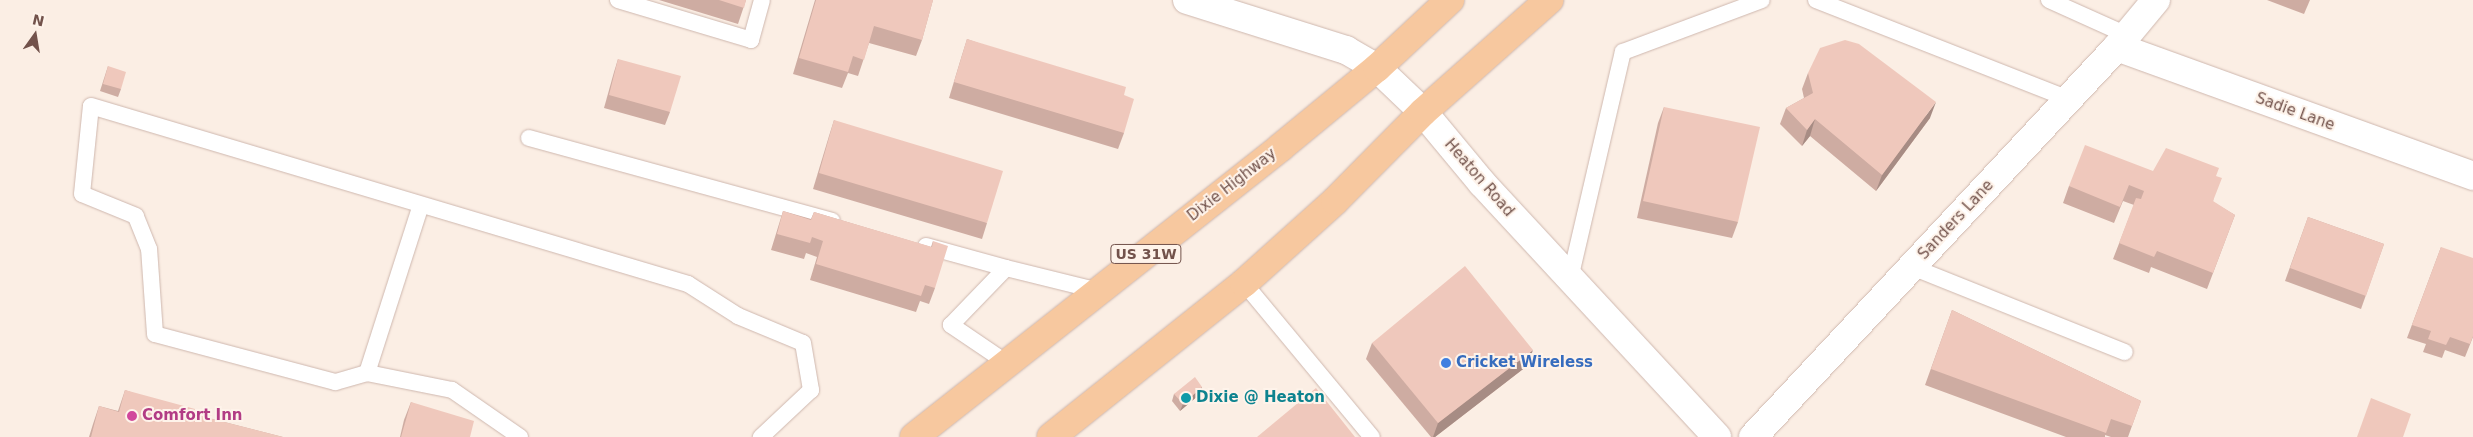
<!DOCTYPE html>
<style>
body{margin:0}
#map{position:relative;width:2473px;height:437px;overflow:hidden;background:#fbeee4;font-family:"DejaVu Sans",sans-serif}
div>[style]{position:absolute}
.roads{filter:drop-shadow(0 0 1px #ceb7ae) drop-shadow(0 0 1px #ceb7ae)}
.service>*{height:16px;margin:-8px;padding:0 8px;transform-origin:8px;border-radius:8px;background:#fff}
.minor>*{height:28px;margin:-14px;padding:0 14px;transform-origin:14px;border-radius:14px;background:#fff}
.primary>*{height:28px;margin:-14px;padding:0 14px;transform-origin:14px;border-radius:14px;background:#f7c89f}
.wall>*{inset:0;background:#ceaca2}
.shaded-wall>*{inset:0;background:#a78c84}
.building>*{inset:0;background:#efc8bc}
.dots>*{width:14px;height:14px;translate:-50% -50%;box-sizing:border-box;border:2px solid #fef3ea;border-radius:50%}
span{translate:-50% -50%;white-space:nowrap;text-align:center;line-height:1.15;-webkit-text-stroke:4px #fef3ea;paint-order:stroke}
.shield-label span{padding:1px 4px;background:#fef3ea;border:1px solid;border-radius:4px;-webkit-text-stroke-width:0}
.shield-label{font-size:14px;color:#72524b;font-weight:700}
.street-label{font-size:15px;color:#72524b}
.shop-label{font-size:15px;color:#366cbe;font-weight:700}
.left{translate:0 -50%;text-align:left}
.culture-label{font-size:15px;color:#0d838f;font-weight:700}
.hotel-label{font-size:15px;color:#b23c85;font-weight:700}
.north{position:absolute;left:10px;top:10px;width:50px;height:50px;-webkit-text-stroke:4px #fef3ea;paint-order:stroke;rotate:13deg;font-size:14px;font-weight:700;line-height:20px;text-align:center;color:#72524b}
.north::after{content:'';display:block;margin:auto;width:18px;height:22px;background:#72524b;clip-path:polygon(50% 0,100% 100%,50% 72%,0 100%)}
</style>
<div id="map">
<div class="roads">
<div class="service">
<i style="left:618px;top:0;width:139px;rotate:16.7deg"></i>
<i style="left:751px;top:40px;width:41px;rotate:-74.6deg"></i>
<i style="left:1816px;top:0;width:272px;rotate:21.4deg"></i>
<i style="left:2049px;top:0;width:85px;rotate:24.2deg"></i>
<i style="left:529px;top:138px;width:314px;rotate:15.3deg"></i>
<i style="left:926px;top:246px;width:83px;rotate:15.4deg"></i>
<i style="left:1912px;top:267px;width:229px;rotate:21.8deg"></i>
<i style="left:1570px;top:279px;width:233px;rotate:-76.9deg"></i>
<i style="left:1623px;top:52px;width:148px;rotate:-20.5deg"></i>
<i style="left:1244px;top:283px;width:200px;rotate:50.3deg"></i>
<i style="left:1007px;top:363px;width:68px;rotate:-145.8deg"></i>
<i style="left:951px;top:325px;width:79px;rotate:-46deg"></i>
<i style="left:1006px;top:268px;width:96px;rotate:13.9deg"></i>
<i style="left:367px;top:373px;width:176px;rotate:-72.2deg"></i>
<i style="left:520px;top:437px;width:83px;rotate:-145.3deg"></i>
<i style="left:452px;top:390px;width:87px;rotate:-168.7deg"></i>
<i style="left:367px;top:373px;width:33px;rotate:164deg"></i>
<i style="left:335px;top:382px;width:186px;rotate:-165.1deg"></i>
<i style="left:155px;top:334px;width:85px;rotate:-94deg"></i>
<i style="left:149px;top:249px;width:35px;rotate:-112deg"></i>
<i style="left:136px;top:216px;width:58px;rotate:-157.8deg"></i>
<i style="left:82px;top:194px;width:88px;rotate:-84.2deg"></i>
<i style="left:91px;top:106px;width:623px;rotate:16.6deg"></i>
<i style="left:688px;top:284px;width:59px;rotate:32.6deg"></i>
<i style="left:738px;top:316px;width:70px;rotate:22.6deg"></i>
<i style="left:803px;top:343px;width:48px;rotate:80.3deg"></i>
<i style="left:811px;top:390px;width:69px;rotate:136.8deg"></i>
</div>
<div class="minor">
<i style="left:1187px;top:0;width:167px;rotate:17.5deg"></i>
<i style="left:1346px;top:50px;width:36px;rotate:30deg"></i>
<i style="left:1377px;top:68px;width:64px;rotate:43.7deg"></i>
<i style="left:1423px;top:112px;width:92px;rotate:50.3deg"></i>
<i style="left:1482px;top:183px;width:346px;rotate:47.2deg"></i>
<i style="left:2117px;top:47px;width:379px;rotate:19.9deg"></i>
<i style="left:1753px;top:437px;width:533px;rotate:-46.97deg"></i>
<i style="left:2117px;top:47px;width:61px;rotate:-50.3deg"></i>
</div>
<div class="primary">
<i style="left:914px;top:437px;width:468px;rotate:-38.3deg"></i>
<i style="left:1281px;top:147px;width:124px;rotate:-39.5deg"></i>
<i style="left:1377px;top:68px;width:100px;rotate:-43deg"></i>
<i style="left:1051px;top:437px;width:247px;rotate:-38.6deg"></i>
<i style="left:1244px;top:283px;width:122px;rotate:-42deg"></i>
<i style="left:1335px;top:201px;width:125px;rotate:-45.3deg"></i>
<i style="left:1423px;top:112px;width:169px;rotate:-41.6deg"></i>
</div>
</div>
<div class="wall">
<i style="clip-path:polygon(659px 0,746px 0,738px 24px)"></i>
<i style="clip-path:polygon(815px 0,933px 0,922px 40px,916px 56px,869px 43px,858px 76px,848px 73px,842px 88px,793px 74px)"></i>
<i style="clip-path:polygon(2267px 0,2310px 0,2304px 14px)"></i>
<i style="clip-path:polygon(967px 39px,1124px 95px,1124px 133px,1118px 149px,949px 98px,962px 55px)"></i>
<i style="clip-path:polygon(618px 59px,670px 112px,665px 125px,604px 108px,614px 72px)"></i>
<i style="clip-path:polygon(108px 66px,121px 89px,118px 97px,100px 91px)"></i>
<i style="clip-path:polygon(1808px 73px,1930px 118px,1876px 191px,1810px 136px,1802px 146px,1780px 124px,1786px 108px,1804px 98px,1802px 89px)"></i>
<i style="clip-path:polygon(1664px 107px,1738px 222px,1732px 238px,1637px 218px,1658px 123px)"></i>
<i style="clip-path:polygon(834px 120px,987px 223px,982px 239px,813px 189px,829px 136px)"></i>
<i style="clip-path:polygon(2153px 171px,2216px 176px,2213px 202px,2235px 215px,2207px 289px,2151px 267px,2149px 273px,2113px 259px,2134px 205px,2123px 201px,2114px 223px,2063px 203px,2069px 186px)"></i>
<i style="clip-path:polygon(783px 211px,811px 219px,814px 212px,931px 247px,933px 241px,935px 288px,929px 304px,920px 301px,916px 312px,810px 280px,817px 257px,806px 253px,804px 259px,771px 250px)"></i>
<i style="clip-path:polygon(2308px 217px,2384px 244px,2361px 309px,2285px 281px)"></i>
<i style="clip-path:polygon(2441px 247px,2473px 337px,2465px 357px,2445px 350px,2442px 358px,2423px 352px,2426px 344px,2407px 338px)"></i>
<i style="clip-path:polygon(1952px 310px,2141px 401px,2128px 437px,2111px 437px,2105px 435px,2105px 437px,2066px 437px,1925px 385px)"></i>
<i style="clip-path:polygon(1372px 343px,1527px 366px,1435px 437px,1431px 437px,1366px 359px)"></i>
<i style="clip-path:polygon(1202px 387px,1199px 395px,1180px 411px,1172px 401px,1174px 394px)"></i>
<i style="clip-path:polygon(125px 390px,193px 414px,283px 437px,89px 437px,93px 424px,99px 406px,118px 411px)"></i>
<i style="clip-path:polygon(411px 402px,470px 437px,400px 437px,404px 420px)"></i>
</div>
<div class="shaded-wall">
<i style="clip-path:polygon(1936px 102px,1930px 118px,1876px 191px,1882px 175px)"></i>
<i style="clip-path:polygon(1815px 119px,1810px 136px,1802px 146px,1807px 130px)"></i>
<i style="clip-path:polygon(1533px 350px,1527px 366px,1435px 437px,1433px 437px,1438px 423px)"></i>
<i style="clip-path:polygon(1202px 387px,1199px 395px,1180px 411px,1183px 404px)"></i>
</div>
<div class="building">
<i style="clip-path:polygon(719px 0,746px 0,744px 8px)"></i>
<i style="clip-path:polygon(816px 0,933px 0,922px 40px,874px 26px,864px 60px,853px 56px,848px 72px,799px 58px)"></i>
<i style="clip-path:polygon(967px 39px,1126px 87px,1124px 95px,1134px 99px,1124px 133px,954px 82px)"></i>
<i style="clip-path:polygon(1845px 40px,1859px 44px,1936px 102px,1882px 175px,1815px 119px,1807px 130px,1786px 108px,1813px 93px,1808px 73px,1820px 48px)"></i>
<i style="clip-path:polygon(618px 59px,681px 76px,670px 112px,609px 95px)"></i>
<i style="clip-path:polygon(108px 66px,126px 72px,121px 89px,103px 84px)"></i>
<i style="clip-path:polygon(1664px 107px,1760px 127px,1738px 222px,1643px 201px)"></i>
<i style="clip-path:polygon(834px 120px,1003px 171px,987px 223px,819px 173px)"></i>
<i style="clip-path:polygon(2085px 145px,2153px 171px,2166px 148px,2219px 168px,2216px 176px,2222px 178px,2213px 201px,2235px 215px,2213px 273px,2157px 251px,2154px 257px,2119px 243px,2136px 198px,2141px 199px,2144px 191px,2129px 185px,2120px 207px,2069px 186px)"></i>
<i style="clip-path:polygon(783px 211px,811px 220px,814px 212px,932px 247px,933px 241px,948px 246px,935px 288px,925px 285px,921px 296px,816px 264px,823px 241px,812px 237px,810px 243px,777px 234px)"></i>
<i style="clip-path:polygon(2308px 217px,2384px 244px,2366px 296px,2290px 268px)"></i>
<i style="clip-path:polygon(2441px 247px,2473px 258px,2473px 336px,2470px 344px,2450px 337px,2446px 345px,2428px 339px,2431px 331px,2412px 325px)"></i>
<i style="clip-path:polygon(1465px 266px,1533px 350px,1438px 423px,1372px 343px)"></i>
<i style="clip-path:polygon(1952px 310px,2141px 401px,2132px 426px,2111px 419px,2106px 433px,1931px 369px)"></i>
<i style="clip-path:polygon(1195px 377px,1202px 387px,1183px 404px,1174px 394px)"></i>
<i style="clip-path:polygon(1316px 388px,1355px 437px,1257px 437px)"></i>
<i style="clip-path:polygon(125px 390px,195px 409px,193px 414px,283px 437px,91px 437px,99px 406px,119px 412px)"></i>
<i style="clip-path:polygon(2371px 398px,2411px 414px,2403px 437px,2357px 437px)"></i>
<i style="clip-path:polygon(411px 402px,474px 421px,470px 437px,401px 437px)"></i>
</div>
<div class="dots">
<i style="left:1446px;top:363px;background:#3f7fe0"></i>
<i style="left:1186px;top:398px;background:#0f9aa8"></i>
<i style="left:132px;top:416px;background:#d1479c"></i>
</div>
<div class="shield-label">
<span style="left:1146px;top:254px">US 31W</span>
</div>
<div class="street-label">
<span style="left:2295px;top:112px;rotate:20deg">Sadie Lane</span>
<span style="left:1479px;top:178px;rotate:49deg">Heaton Road</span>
<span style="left:1232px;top:185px;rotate:-38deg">Dixie Highway</span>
<span style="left:1956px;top:220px;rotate:-47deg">Sanders Lane</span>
</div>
<div class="shop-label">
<span class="left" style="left:1456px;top:363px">Cricket Wireless</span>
</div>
<div class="culture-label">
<span class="left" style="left:1196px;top:398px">Dixie @ Heaton</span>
</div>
<div class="hotel-label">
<span class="left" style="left:142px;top:416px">Comfort Inn</span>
</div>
<div class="north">N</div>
</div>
